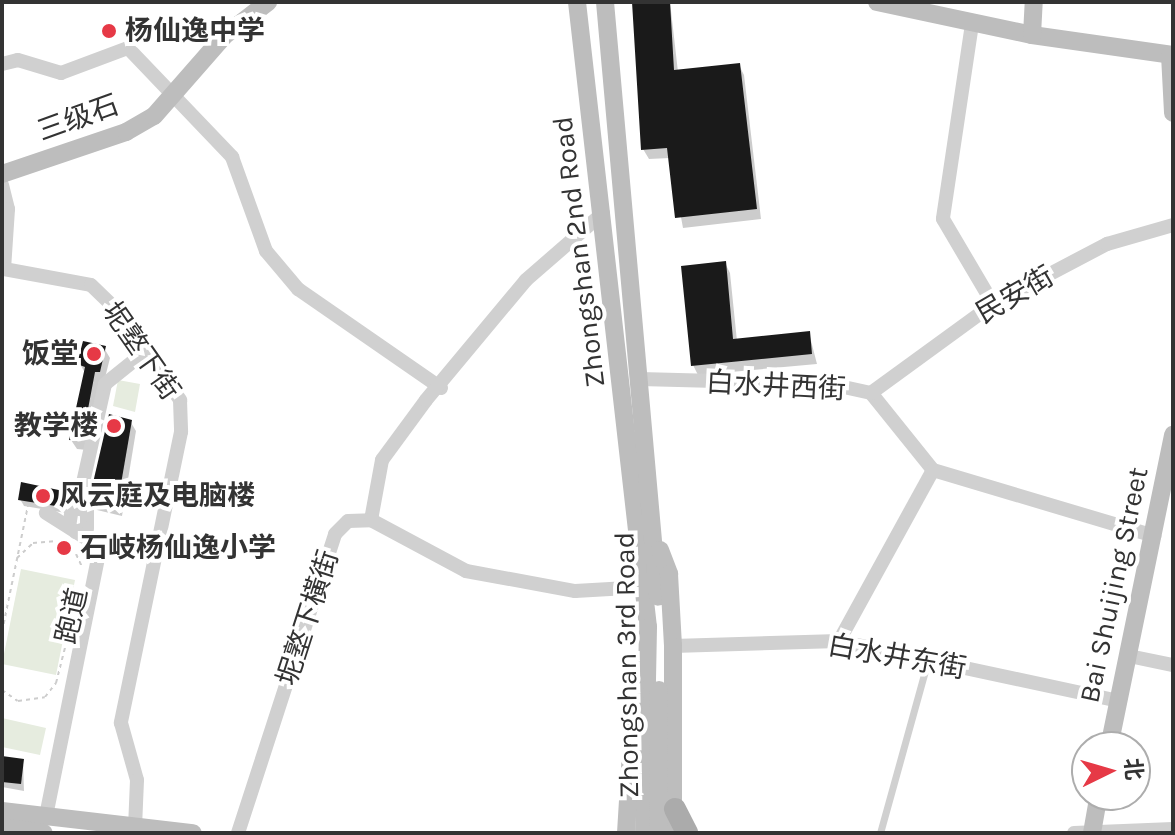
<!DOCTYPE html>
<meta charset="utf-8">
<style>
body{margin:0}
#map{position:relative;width:1175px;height:835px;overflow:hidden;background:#fff;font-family:Karla,"Noto Sans SC",sans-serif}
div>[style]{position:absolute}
.green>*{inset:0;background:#e6ecdf}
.shadow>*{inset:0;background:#0003}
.building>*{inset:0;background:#1a1a1a}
.path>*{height:2px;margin-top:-1px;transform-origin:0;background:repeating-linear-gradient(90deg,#cdcdcd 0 4px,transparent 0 8px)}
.lane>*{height:7px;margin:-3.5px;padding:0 3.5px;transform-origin:3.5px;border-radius:3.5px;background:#d0d0d0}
.street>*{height:14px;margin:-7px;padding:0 7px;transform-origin:7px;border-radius:7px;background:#d0d0d0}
.secondary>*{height:18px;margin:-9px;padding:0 9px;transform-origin:9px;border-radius:9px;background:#bdbdbd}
.primary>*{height:22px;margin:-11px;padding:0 11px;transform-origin:11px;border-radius:11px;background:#ababab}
.dots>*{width:22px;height:22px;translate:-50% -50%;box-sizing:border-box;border:4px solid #fff;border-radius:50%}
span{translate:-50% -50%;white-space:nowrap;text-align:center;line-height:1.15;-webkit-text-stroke:8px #fff;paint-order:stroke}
.poi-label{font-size:28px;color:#333;font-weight:700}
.left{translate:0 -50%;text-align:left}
.right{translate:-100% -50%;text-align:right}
.street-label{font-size:28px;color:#333}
.frame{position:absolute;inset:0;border:4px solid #333;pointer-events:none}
.north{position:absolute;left:1071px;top:731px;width:80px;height:80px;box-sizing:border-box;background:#fff;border:2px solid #adadad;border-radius:50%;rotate:85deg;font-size:22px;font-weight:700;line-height:32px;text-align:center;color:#333}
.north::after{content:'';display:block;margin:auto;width:28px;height:36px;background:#e63946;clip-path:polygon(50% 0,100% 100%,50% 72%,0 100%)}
</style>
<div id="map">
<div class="green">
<i style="clip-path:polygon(118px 380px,140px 384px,135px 412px,113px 406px)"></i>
<i style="clip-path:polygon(21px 569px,75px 580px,56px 675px,2px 664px)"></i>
<i style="clip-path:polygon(2px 718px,46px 728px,40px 755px,2px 747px)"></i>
</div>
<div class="shadow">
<i style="clip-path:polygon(634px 2px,670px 2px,678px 72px,739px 65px,744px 75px,761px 219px,683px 228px,670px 158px,649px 159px,643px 149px)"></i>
<i style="clip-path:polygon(725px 263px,730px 273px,737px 341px,809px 333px,817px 364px,698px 375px,693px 365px)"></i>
<i style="clip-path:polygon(104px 348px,110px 358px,87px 450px,77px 449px,71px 440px,85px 373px,80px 364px)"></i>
<i style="clip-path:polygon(130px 421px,136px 431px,122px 516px,97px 510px,91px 500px)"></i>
<i style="clip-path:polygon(67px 494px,71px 501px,66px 513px,24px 506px,20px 499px)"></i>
<i style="clip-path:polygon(2px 758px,23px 761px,24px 791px,2px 787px)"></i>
</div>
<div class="building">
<i style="clip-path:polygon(632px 2px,670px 2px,674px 70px,740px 63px,757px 209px,675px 218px,667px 148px,641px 150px)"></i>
<i style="clip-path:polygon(726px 261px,733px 339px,810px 331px,812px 354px,691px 366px,681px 266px)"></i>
<i style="clip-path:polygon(83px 341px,106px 346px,100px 372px,95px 372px,82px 441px,69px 440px,85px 367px,77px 364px)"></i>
<i style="clip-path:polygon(109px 414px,132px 420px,117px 507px,89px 500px)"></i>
<i style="clip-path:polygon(21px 482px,68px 492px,67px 499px,62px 507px,18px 500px)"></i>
<i style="clip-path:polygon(2px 756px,24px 759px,21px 784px,2px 782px)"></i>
</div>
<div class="path">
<i style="left:17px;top:558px;width:22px;rotate:-43deg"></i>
<i style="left:33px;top:543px;width:24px;rotate:-5deg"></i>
<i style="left:57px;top:541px;width:23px;rotate:34deg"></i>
<i style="left:76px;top:554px;width:14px;rotate:65deg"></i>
<i style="left:2px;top:632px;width:130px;rotate:-78.4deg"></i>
<i style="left:2px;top:690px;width:19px;rotate:35deg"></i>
<i style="left:18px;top:701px;width:27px;rotate:-8deg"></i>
<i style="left:45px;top:697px;width:18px;rotate:-52deg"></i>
<i style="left:56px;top:683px;width:49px;rotate:-75.7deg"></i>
</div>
<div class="lane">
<i style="left:880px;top:833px;width:180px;rotate:-74.5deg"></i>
</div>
<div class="street">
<i style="left:972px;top:24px;width:197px;rotate:98.5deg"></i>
<i style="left:943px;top:219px;width:99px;rotate:59.5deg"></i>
<i style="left:2px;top:64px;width:16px;rotate:-14deg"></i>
<i style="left:18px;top:60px;width:45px;rotate:16.8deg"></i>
<i style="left:61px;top:73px;width:72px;rotate:-20.5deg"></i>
<i style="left:128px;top:48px;width:151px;rotate:46.3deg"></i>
<i style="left:232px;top:157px;width:100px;rotate:70.1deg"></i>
<i style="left:266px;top:251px;width:50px;rotate:49.9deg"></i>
<i style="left:298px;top:289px;width:174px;rotate:34.7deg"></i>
<i style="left:2px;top:185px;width:25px;rotate:76deg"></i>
<i style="left:8px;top:209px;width:60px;rotate:93.8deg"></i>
<i style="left:4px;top:269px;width:88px;rotate:10.4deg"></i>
<i style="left:91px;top:285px;width:45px;rotate:44.1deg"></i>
<i style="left:123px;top:316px;width:102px;rotate:55.8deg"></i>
<i style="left:180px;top:400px;width:32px;rotate:88deg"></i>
<i style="left:181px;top:432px;width:297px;rotate:101.7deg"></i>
<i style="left:121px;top:723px;width:59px;rotate:74.3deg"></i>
<i style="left:137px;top:780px;width:48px;rotate:92.4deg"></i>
<i style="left:640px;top:379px;width:190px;rotate:1.5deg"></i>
<i style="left:830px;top:384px;width:42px;rotate:12.4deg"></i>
<i style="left:871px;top:393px;width:99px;rotate:51.2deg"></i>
<i style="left:933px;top:470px;width:231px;rotate:16.6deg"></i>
<i style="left:871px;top:393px;width:151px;rotate:-36.1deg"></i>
<i style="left:993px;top:304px;width:129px;rotate:-27.8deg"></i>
<i style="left:1107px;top:244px;width:69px;rotate:-16.1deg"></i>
<i style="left:78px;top:505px;width:124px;rotate:-77.4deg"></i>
<i style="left:105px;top:384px;width:53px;rotate:-38.8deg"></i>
<i style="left:371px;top:520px;width:61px;rotate:-79.6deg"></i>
<i style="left:382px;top:460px;width:74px;rotate:-53.7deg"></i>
<i style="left:426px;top:400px;width:156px;rotate:-50.2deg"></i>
<i style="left:526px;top:280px;width:102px;rotate:-41deg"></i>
<i style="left:69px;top:527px;width:19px;rotate:-81deg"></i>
<i style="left:72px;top:508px;width:15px;rotate:8deg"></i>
<i style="left:87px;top:510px;width:18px;rotate:90deg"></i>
<i style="left:87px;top:528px;width:12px;rotate:160deg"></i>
<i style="left:839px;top:641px;width:195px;rotate:-61.2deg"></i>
<i style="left:673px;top:646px;width:166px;rotate:-1.7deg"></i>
<i style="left:839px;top:641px;width:285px;rotate:12.1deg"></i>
<i style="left:1129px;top:656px;width:45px;rotate:11.6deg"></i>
<i style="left:46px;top:816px;width:274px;rotate:-78.6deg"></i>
<i style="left:100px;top:547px;width:64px;rotate:-147.8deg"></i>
<i style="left:238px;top:833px;width:314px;rotate:-72deg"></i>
<i style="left:335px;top:534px;width:18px;rotate:-45deg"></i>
<i style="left:348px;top:521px;width:23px;rotate:-2deg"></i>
<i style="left:371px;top:520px;width:108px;rotate:28.2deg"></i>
<i style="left:466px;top:571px;width:111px;rotate:10.4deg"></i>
<i style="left:575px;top:591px;width:70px;rotate:-3.3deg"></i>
<i style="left:1074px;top:833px;width:99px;rotate:-2.3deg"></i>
</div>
<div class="secondary">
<i style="left:577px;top:2px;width:629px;rotate:83.52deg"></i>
<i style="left:648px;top:627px;width:206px;rotate:91.1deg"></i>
<i style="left:605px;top:2px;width:597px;rotate:84.91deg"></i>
<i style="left:877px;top:2px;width:158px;rotate:12deg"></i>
<i style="left:1032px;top:35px;width:142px;rotate:8.1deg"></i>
<i style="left:1032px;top:35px;width:33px;rotate:-87deg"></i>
<i style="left:1170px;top:55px;width:58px;rotate:87deg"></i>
<i style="left:2px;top:174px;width:131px;rotate:-18.7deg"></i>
<i style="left:126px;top:132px;width:32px;rotate:-30deg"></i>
<i style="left:154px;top:116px;width:106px;rotate:-48.8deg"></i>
<i style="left:224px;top:36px;width:56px;rotate:-37.7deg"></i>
<i style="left:660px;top:550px;width:26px;rotate:69deg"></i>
<i style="left:669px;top:574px;width:72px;rotate:86.8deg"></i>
<i style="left:673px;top:646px;width:187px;rotate:90deg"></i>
<i style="left:1109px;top:747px;width:319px;rotate:-78.4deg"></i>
<i style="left:2px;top:811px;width:192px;rotate:6.6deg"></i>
<i style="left:2px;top:827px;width:42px;rotate:8.1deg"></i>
<i style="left:626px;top:833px;width:149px;rotate:-86.5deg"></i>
<i style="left:658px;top:833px;width:143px;rotate:-89.6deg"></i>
<i style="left:1092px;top:833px;width:39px;rotate:-80deg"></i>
</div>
<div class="primary">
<i style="left:675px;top:809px;width:27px;rotate:63deg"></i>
</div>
<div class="dots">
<i style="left:109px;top:31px;background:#e63946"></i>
<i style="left:94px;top:354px;background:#e63946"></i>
<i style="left:114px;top:426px;background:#e63946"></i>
<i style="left:43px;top:496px;background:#e63946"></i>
<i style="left:64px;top:548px;background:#e63946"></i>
</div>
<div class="poi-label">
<span class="left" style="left:125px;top:31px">杨仙逸中学</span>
<span class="right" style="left:78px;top:354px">饭堂</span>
<span class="right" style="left:98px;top:426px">教学楼</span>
<span class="left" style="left:59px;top:496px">风云庭及电脑楼</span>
<span class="left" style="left:80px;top:548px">石岐杨仙逸小学</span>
</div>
<div class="street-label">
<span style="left:78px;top:118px;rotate:-20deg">三级石</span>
<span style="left:579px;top:252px;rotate:-97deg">Zhongshan 2nd Road</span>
<span style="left:1015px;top:295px;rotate:-30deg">民安街</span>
<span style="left:141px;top:351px;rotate:55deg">坭墪下街</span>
<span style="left:776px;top:386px;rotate:3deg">白水井西街</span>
<span style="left:1114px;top:585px;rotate:-78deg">Bai Shuijing Street</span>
<span style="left:72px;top:616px;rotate:-77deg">跑道</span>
<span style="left:308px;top:618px;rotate:-72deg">坭墪下橫街</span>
<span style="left:897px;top:657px;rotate:10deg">白水井东街</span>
<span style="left:627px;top:665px;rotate:-91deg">Zhongshan 3rd Road</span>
</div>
<div class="frame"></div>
<div class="north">北</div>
</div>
